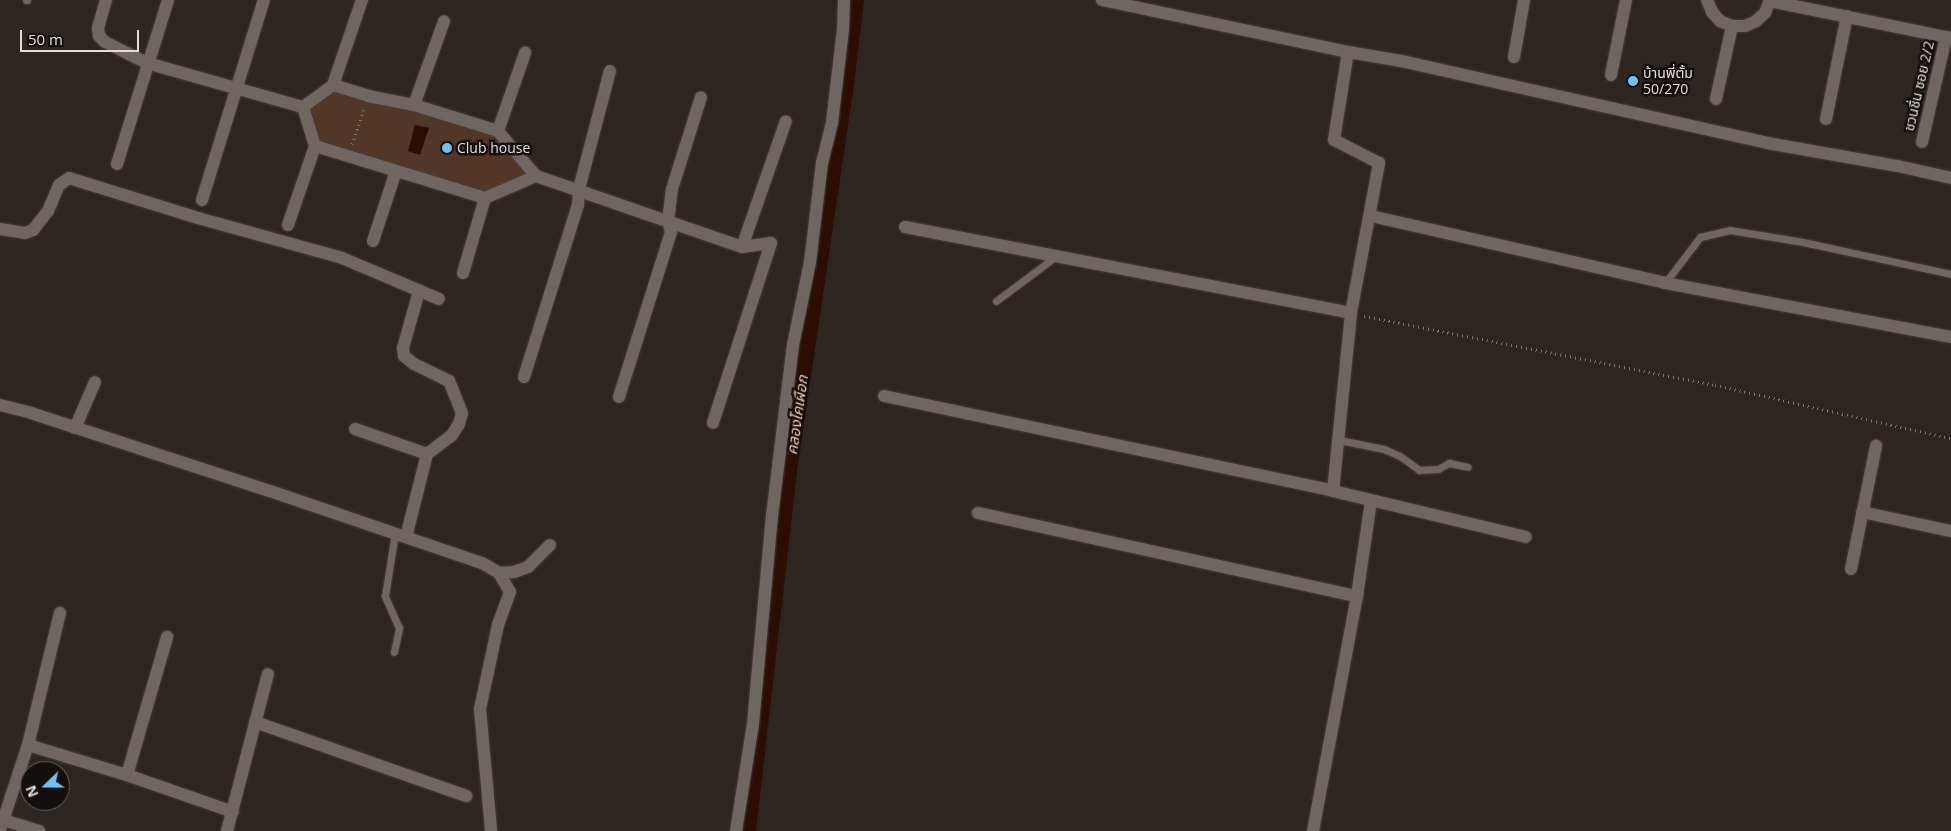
<!DOCTYPE html>
<meta charset="utf-8">
<style>
body{margin:0}
#map{position:relative;width:1951px;height:831px;overflow:hidden;background:#2d2520;font-family:"Open Sans","Noto Sans Thai",sans-serif}
div>[style]{position:absolute}
.green>*{inset:0;background:#533726}
.water>*{inset:0;background:#2c0d00}
.canal>*{height:16px;margin:-8px;padding:0 8px;transform-origin:8px;border-radius:8px;background:#2c0d00}
.path>*{height:3px;margin-top:-1.5px;transform-origin:0;background:repeating-linear-gradient(90deg,#7c7571 0 1px,transparent 0 5px)}
.roads{filter:drop-shadow(0 0 1px #46403c) drop-shadow(0 0 1px #46403c)}
.service>*{height:7px;margin:-3.5px;padding:0 3.5px;transform-origin:3.5px;border-radius:3.5px;background:#6f6661}
.minor>*{height:12px;margin:-6px;padding:0 6px;transform-origin:6px;border-radius:6px;background:#6f6661}
.dots>*{width:14px;height:14px;translate:-50% -50%;box-sizing:border-box;border:2px solid #120f0d;border-radius:50%}
span{translate:-50% -50%;white-space:nowrap;text-align:center;line-height:1.15;-webkit-text-stroke:5px #120f0d;paint-order:stroke}
.poi-label{font-size:14px;color:#e3ddda}
.left{translate:0 -50%;text-align:left}
.street-label{font-size:14px;color:#e3ddda}
.water-label{font-size:15px;color:#f9ccb2;font-style:italic}
.north{position:absolute;left:20px;top:761px;width:50px;height:50px;box-sizing:border-box;background:#120f0d;border:1px solid #66615f;border-radius:50%;rotate:248deg;font-size:14px;font-weight:700;line-height:20px;text-align:center;color:#e3ddda}
.north::after{content:'';display:block;margin:auto;width:18px;height:22px;background:#74c0f6;clip-path:polygon(50% 0,100% 100%,50% 72%,0 100%)}
.scale{position:absolute;left:20px;top:30px;width:119px;height:22px;box-sizing:border-box;border:2px solid #e3ddda;border-top:0;padding-left:6px;font-size:15px;line-height:18px;white-space:nowrap;color:#e3ddda;-webkit-text-stroke:4px #120f0d;paint-order:stroke}
</style>
<div id="map">
<div class="green">
<i style="clip-path:polygon(333px 85px,498px 131px,536px 176px,485px 198px,315px 146px,303px 107px)"></i>
</div>
<div class="water">
<i style="clip-path:polygon(415px 125px,429px 128px,420px 155px,408px 151px)"></i>
</div>
<div class="canal">
<i style="left:748px;top:831px;width:363px;rotate:-83.5deg"></i>
<i style="left:789px;top:470px;width:382px;rotate:-81.6deg"></i>
<i style="left:845px;top:92px;width:93px;rotate:-83.2deg"></i>
</div>
<div class="path">
<i style="left:352px;top:144px;width:39px;rotate:-71deg"></i>
<i style="left:1364px;top:316px;width:358px;rotate:11.1deg"></i>
<i style="left:1715px;top:385px;width:242px;rotate:12.7deg"></i>
</div>
<div class="roads">
<div class="service">
<i style="left:26px;top:0;width:1px"></i>
<i style="left:1665px;top:283px;width:58px;rotate:-52.7deg"></i>
<i style="left:1700px;top:237px;width:31px;rotate:-13deg"></i>
<i style="left:1730px;top:230px;width:74px;rotate:9.3deg"></i>
<i style="left:1803px;top:242px;width:151px;rotate:12.2deg"></i>
<i style="left:996px;top:301px;width:74px;rotate:-36.7deg"></i>
<i style="left:1339px;top:440px;width:46px;rotate:11.3deg"></i>
<i style="left:1384px;top:449px;width:17px;rotate:24deg"></i>
<i style="left:1400px;top:456px;width:24px;rotate:36deg"></i>
<i style="left:1419px;top:470px;width:19px;rotate:-3deg"></i>
<i style="left:1438px;top:469px;width:13px;rotate:-29deg"></i>
<i style="left:1449px;top:463px;width:19px;rotate:12deg"></i>
<i style="left:394px;top:652px;width:25px;rotate:-78deg"></i>
<i style="left:399px;top:628px;width:35px;rotate:-114deg"></i>
<i style="left:385px;top:596px;width:64px;rotate:-81deg"></i>
</div>
<div class="minor">
<i style="left:106px;top:0;width:29px;rotate:106deg"></i>
<i style="left:98px;top:28px;width:8px;rotate:83deg"></i>
<i style="left:99px;top:36px;width:8px;rotate:45deg"></i>
<i style="left:105px;top:42px;width:47px;rotate:26.6deg"></i>
<i style="left:147px;top:63px;width:162px;rotate:15.8deg"></i>
<i style="left:1102px;top:0;width:251px;rotate:11.9deg"></i>
<i style="left:1348px;top:52px;width:54px;rotate:9.6deg"></i>
<i style="left:1401px;top:61px;width:375px;rotate:12.6deg"></i>
<i style="left:1767px;top:143px;width:133px;rotate:10deg"></i>
<i style="left:1898px;top:166px;width:54px;rotate:12.8deg"></i>
<i style="left:1707px;top:0;width:13px;rotate:67deg"></i>
<i style="left:1712px;top:12px;width:12px;rotate:48deg"></i>
<i style="left:1720px;top:21px;width:13px;rotate:23deg"></i>
<i style="left:1732px;top:26px;width:13px"></i>
<i style="left:1745px;top:26px;width:12px;rotate:-24deg"></i>
<i style="left:1756px;top:21px;width:12px;rotate:-42deg"></i>
<i style="left:1765px;top:13px;width:14px;rotate:-69deg"></i>
<i style="left:1770px;top:1px;width:185px;rotate:11.6deg"></i>
<i style="left:1514px;top:57px;width:58px;rotate:-80deg"></i>
<i style="left:1611px;top:75px;width:76px;rotate:-78.7deg"></i>
<i style="left:333px;top:85px;width:90px;rotate:-71.2deg"></i>
<i style="left:1716px;top:99px;width:75px;rotate:-77.6deg"></i>
<i style="left:414px;top:105px;width:89px;rotate:-70.3deg"></i>
<i style="left:303px;top:107px;width:37px;rotate:-36deg"></i>
<i style="left:333px;top:85px;width:37px;rotate:17deg"></i>
<i style="left:368px;top:96px;width:47px;rotate:11.1deg"></i>
<i style="left:414px;top:105px;width:88px;rotate:17.2deg"></i>
<i style="left:498px;top:131px;width:59px;rotate:49.8deg"></i>
<i style="left:536px;top:176px;width:218px;rotate:19deg"></i>
<i style="left:742px;top:247px;width:29px;rotate:-8deg"></i>
<i style="left:771px;top:243px;width:189px;rotate:107.9deg"></i>
<i style="left:303px;top:107px;width:41px;rotate:72.9deg"></i>
<i style="left:315px;top:146px;width:178px;rotate:17deg"></i>
<i style="left:485px;top:198px;width:56px;rotate:-23.3deg"></i>
<i style="left:1826px;top:119px;width:105px;rotate:-78.5deg"></i>
<i style="left:498px;top:131px;width:83px;rotate:-70.9deg"></i>
<i style="left:1922px;top:142px;width:108px;rotate:-77.1deg"></i>
<i style="left:117px;top:164px;width:172px;rotate:-72.7deg"></i>
<i style="left:202px;top:200px;width:209px;rotate:-72.8deg"></i>
<i style="left:1371px;top:216px;width:302px;rotate:12.8deg"></i>
<i style="left:1665px;top:283px;width:291px;rotate:10.7deg"></i>
<i style="left:288px;top:225px;width:83px;rotate:-71.1deg"></i>
<i style="left:905px;top:227px;width:454px;rotate:10.9deg"></i>
<i style="left:0;top:229px;width:25px;rotate:9deg"></i>
<i style="left:25px;top:233px;width:9px;rotate:-21deg"></i>
<i style="left:33px;top:230px;width:24px;rotate:-52deg"></i>
<i style="left:48px;top:211px;width:28px;rotate:-67deg"></i>
<i style="left:59px;top:185px;width:12px;rotate:-35deg"></i>
<i style="left:69px;top:178px;width:135px;rotate:17.2deg"></i>
<i style="left:198px;top:218px;width:149px;rotate:15.5deg"></i>
<i style="left:342px;top:258px;width:105px;rotate:22.9deg"></i>
<i style="left:373px;top:241px;width:74px;rotate:-71.8deg"></i>
<i style="left:742px;top:247px;width:133px;rotate:-70.8deg"></i>
<i style="left:463px;top:273px;width:78px;rotate:-73.7deg"></i>
<i style="left:524px;top:377px;width:180px;rotate:-72.6deg"></i>
<i style="left:578px;top:205px;width:16px;rotate:-86deg"></i>
<i style="left:579px;top:189px;width:122px;rotate:-75.3deg"></i>
<i style="left:884px;top:396px;width:459px;rotate:11.9deg"></i>
<i style="left:1333px;top:491px;width:198px;rotate:13.4deg"></i>
<i style="left:619px;top:397px;width:173px;rotate:-72.5deg"></i>
<i style="left:671px;top:232px;width:11px;rotate:-105deg"></i>
<i style="left:668px;top:221px;width:32px;rotate:-83deg"></i>
<i style="left:672px;top:189px;width:96px;rotate:-72.5deg"></i>
<i style="left:0;top:405px;width:32px;rotate:14deg"></i>
<i style="left:31px;top:413px;width:251px;rotate:18.1deg"></i>
<i style="left:270px;top:491px;width:224px;rotate:18.8deg"></i>
<i style="left:482px;top:563px;width:20px;rotate:30deg"></i>
<i style="left:499px;top:573px;width:22px;rotate:60deg"></i>
<i style="left:510px;top:592px;width:35px;rotate:110deg"></i>
<i style="left:498px;top:625px;width:86px;rotate:102.1deg"></i>
<i style="left:480px;top:709px;width:122px;rotate:84.8deg"></i>
<i style="left:75px;top:428px;width:50px;rotate:-66.5deg"></i>
<i style="left:355px;top:429px;width:76px;rotate:19.1deg"></i>
<i style="left:1333px;top:491px;width:179px;rotate:-84.2deg"></i>
<i style="left:1351px;top:313px;width:153px;rotate:-79.4deg"></i>
<i style="left:1379px;top:163px;width:51px;rotate:-152.9deg"></i>
<i style="left:1334px;top:140px;width:89px;rotate:-81deg"></i>
<i style="left:1862px;top:512px;width:91px;rotate:12.1deg"></i>
<i style="left:978px;top:513px;width:388px;rotate:12.4deg"></i>
<i style="left:406px;top:537px;width:86px;rotate:-75.8deg"></i>
<i style="left:427px;top:454px;width:31px;rotate:-37deg"></i>
<i style="left:452px;top:435px;width:13px;rotate:-58deg"></i>
<i style="left:459px;top:424px;width:11px;rotate:-75deg"></i>
<i style="left:462px;top:413px;width:35px;rotate:-112deg"></i>
<i style="left:449px;top:381px;width:39px;rotate:-154deg"></i>
<i style="left:414px;top:364px;width:13px;rotate:-141deg"></i>
<i style="left:404px;top:356px;width:8px;rotate:-97deg"></i>
<i style="left:403px;top:348px;width:59px;rotate:-74.3deg"></i>
<i style="left:1851px;top:569px;width:126px;rotate:-78.5deg"></i>
<i style="left:499px;top:573px;width:15px;rotate:-4deg"></i>
<i style="left:514px;top:572px;width:15px;rotate:-20deg"></i>
<i style="left:528px;top:567px;width:31px;rotate:-45deg"></i>
<i style="left:255px;top:722px;width:224px;rotate:19.3deg"></i>
<i style="left:28px;top:745px;width:103px;rotate:16.9deg"></i>
<i style="left:127px;top:775px;width:112px;rotate:19.2deg"></i>
<i style="left:127px;top:775px;width:144px;rotate:-73.8deg"></i>
<i style="left:0;top:819px;width:41px;rotate:17.1deg"></i>
<i style="left:0;top:830px;width:89px;rotate:-71.8deg"></i>
<i style="left:28px;top:745px;width:136px;rotate:-76.4deg"></i>
<i style="left:227px;top:831px;width:162px;rotate:-75.4deg"></i>
<i style="left:736px;top:831px;width:108px;rotate:-81deg"></i>
<i style="left:753px;top:724px;width:209px;rotate:-84.8deg"></i>
<i style="left:772px;top:516px;width:172px;rotate:-83deg"></i>
<i style="left:793px;top:345px;width:85px;rotate:-78.4deg"></i>
<i style="left:810px;top:262px;width:100px;rotate:-83.1deg"></i>
<i style="left:822px;top:163px;width:41px;rotate:-76deg"></i>
<i style="left:832px;top:123px;width:95px;rotate:-83.3deg"></i>
<i style="left:843px;top:29px;width:29px;rotate:-88deg"></i>
<i style="left:1313px;top:831px;width:239px;rotate:-79.4deg"></i>
<i style="left:1357px;top:596px;width:96px;rotate:-81.6deg"></i>
</div>
</div>
<div class="dots">
<i style="left:1633px;top:81px;background:#74c0f6"></i>
<i style="left:447px;top:148px;background:#74c0f6"></i>
</div>
<div class="poi-label">
<span class="left" style="left:1643px;top:81px">บ้านพี่ตั้ม<br>50/270</span>
<span class="left" style="left:457px;top:148px">Club house</span>
</div>
<div class="street-label">
<span style="left:1919px;top:86px;rotate:-77deg">ชวนชื่น ซอย 2/2</span>
</div>
<div class="water-label">
<span style="left:797px;top:415px;rotate:-82deg">คลองโคเผือก</span>
</div>
<div class="north">N</div>
<div class="scale">50 m</div>
</div>
